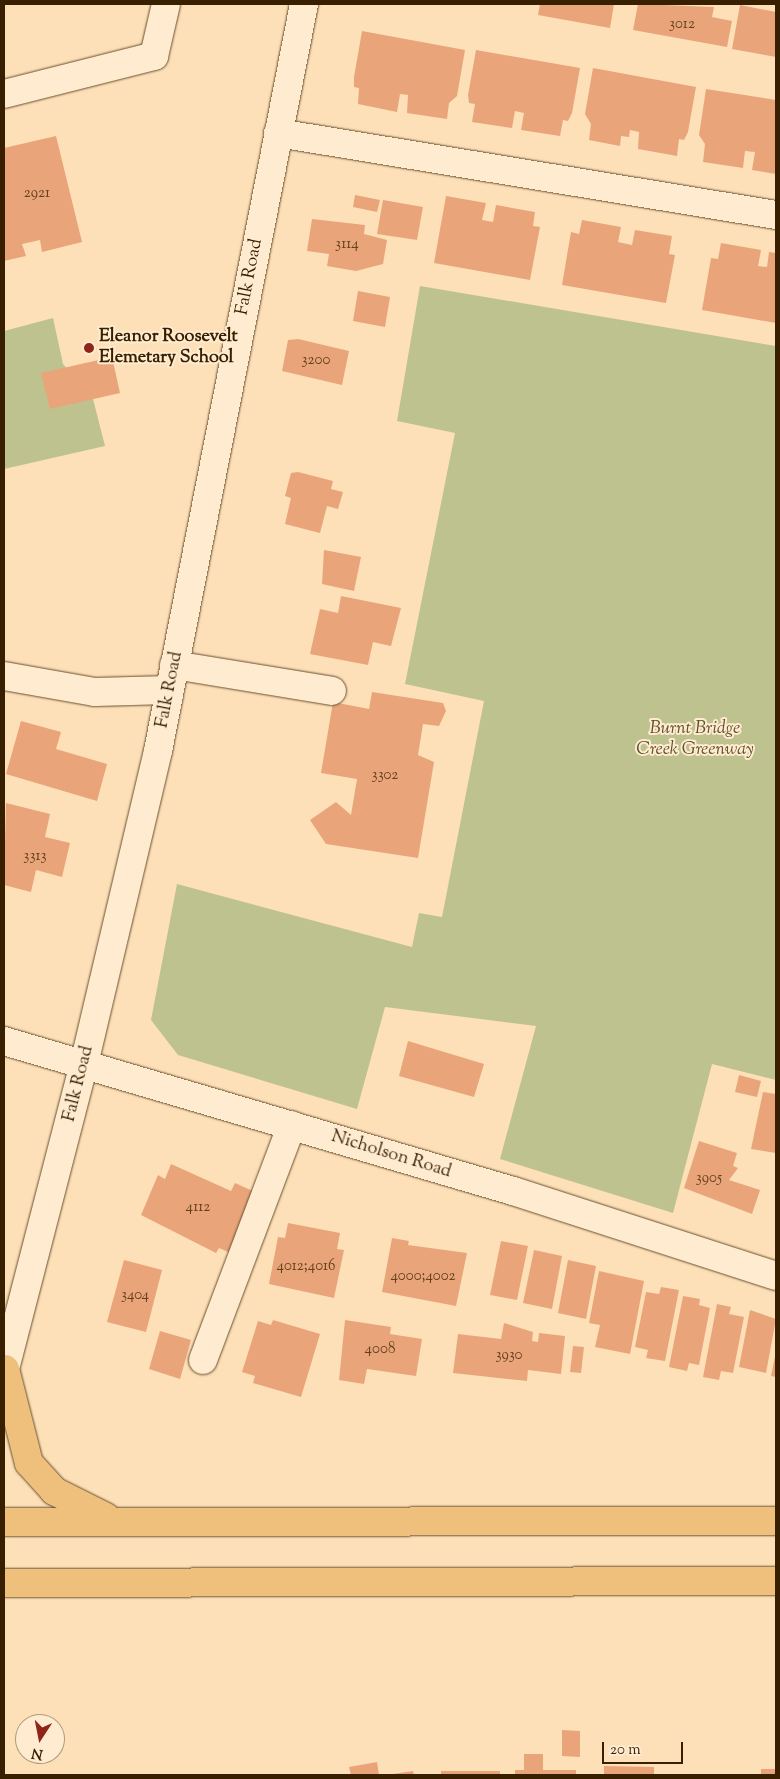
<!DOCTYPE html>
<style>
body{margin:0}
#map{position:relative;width:780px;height:1779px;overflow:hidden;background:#fde0b7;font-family:"Sorts Mill Goudy",serif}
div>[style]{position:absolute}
.green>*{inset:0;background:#bec28f}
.building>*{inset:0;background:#e9a579}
.roads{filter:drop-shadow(0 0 1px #694f2e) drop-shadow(0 0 1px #694f2e)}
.minor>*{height:28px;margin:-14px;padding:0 14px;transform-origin:14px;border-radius:14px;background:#feebd0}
.highway>*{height:28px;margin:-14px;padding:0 14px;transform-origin:14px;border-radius:14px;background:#eec07c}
.dots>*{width:14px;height:14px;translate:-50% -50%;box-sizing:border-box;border:2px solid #feebd0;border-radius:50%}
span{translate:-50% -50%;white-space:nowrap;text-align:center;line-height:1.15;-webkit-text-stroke:4px #feebd0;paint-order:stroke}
.number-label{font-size:15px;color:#64401e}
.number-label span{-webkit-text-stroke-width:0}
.street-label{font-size:18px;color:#381f00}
.poi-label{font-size:18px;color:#381f00;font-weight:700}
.left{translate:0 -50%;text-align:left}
.park-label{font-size:18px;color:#60502b;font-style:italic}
.frame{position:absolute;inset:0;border:5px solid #381f00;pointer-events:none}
.north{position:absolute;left:15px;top:1714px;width:50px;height:50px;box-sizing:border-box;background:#feebd0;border:1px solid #af997d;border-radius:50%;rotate:191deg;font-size:14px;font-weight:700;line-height:20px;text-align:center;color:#381f00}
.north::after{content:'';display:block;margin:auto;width:18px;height:22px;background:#8f2418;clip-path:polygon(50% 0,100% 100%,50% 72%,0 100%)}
.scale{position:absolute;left:602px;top:1742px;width:81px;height:22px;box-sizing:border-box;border:2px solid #381f00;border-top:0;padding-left:6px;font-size:15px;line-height:18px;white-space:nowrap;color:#381f00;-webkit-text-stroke:4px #feebd0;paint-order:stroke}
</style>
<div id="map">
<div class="green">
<i style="clip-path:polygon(420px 286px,776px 346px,776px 1080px,712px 1064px,673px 1213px,500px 1159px,536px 1026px,385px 1007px,357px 1109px,178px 1055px,151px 1020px,177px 884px,412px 947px,419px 913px,442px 917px,484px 701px,405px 684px,455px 433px,397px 421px)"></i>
<i style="clip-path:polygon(53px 318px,63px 364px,93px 399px,105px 446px,4px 469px,4px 331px)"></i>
</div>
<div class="building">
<i style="clip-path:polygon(540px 4px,614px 4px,610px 28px,538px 15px)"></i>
<i style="clip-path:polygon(638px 4px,714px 7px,712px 17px,732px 21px,727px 47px,633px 30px)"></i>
<i style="clip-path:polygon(740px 5px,776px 12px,776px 57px,732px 49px)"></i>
<i style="clip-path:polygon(362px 31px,465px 50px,457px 96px,449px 103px,447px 119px,407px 113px,408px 95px,400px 94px,397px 112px,358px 104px,359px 88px,354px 87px,354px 77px)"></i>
<i style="clip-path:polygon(476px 50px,580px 68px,572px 113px,568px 121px,563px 120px,560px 136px,521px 130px,524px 113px,515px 111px,512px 128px,472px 122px,475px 104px,469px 103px,468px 95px)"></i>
<i style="clip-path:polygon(593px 68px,696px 87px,688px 132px,684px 140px,679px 139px,677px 156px,638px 149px,639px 132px,630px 130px,629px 137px,621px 136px,620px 146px,589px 140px,591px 124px,585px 114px)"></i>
<i style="clip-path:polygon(706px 89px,776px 100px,776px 174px,752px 170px,755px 152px,745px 151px,743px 168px,703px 162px,705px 144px,699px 135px)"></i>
<i style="clip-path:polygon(56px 136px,82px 242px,42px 252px,40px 240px,22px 244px,26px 256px,4px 261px,4px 148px)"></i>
<i style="clip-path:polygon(355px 195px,380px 200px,377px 212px,353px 207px)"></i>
<i style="clip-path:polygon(446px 196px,486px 203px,482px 220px,493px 222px,496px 205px,535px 212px,533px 226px,540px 227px,530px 280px,434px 263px)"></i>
<i style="clip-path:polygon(383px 200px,423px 207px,417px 240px,377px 234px)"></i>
<i style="clip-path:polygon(312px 219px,365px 225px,364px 234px,387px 240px,383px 264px,356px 271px,327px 266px,329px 254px,307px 251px)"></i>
<i style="clip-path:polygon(582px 220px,621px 227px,618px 242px,632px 245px,635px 230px,672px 236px,669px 254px,675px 255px,666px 303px,562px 285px,571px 232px,579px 234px)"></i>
<i style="clip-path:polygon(721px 243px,761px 250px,758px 266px,767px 267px,769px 252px,776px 253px,776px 323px,702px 310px,711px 258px,718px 259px)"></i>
<i style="clip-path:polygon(358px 291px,390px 297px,385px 327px,353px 321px)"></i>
<i style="clip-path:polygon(298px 339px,349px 351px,342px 385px,282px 371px,288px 340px)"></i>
<i style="clip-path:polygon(112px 357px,120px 393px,50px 409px,41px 373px)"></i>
<i style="clip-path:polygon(298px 472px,333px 481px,331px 489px,343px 492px,338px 509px,327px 506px,320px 533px,285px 524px,291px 498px,285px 496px,291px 473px)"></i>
<i style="clip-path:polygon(324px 550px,361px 557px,354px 591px,322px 584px)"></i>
<i style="clip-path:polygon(341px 596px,401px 608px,391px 646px,373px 642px,368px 665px,310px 654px,320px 609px,338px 613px)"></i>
<i style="clip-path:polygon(372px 692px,443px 703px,446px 711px,439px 726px,423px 724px,418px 755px,434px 762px,418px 858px,326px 844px,310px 820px,336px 802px,351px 815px,357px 779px,321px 773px,333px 702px,369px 709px)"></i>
<i style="clip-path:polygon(21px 721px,61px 732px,56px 749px,107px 764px,97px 801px,6px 774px)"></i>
<i style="clip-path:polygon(6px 803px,50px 814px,45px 837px,70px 843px,62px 877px,36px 870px,31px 892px,4px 885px)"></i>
<i style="clip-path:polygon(408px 1041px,484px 1064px,474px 1097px,399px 1076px)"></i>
<i style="clip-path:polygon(739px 1075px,761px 1081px,757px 1097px,735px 1092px)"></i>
<i style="clip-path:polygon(763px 1092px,776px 1094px,776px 1153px,751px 1149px)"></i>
<i style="clip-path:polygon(699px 1141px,737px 1153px,733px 1166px,738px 1168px,729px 1180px,760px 1190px,752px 1214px,684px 1188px)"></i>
<i style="clip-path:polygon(171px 1164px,231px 1191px,235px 1183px,257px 1193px,235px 1255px,219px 1248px,216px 1253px,141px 1215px,158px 1175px,165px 1179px)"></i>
<i style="clip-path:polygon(288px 1223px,340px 1233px,337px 1249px,344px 1250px,334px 1298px,269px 1284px,278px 1237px,285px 1238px)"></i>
<i style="clip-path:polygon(392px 1238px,409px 1241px,408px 1245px,467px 1253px,456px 1306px,382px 1292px)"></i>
<i style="clip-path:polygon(501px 1241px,528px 1246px,517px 1300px,490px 1295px)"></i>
<i style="clip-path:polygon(534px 1250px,562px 1256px,552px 1309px,523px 1303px)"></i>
<i style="clip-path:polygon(124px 1260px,162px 1270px,146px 1332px,107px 1322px)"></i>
<i style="clip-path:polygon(568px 1260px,596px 1266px,586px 1319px,558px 1313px)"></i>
<i style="clip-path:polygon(599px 1271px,644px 1281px,630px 1354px,595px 1347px,600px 1325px,589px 1323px)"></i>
<i style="clip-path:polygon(661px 1287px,679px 1290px,665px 1361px,646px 1358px,648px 1350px,635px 1347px,646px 1292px,659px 1294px)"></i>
<i style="clip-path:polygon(683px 1296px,700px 1299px,699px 1305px,710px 1308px,699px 1365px,689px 1363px,687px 1371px,669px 1367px)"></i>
<i style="clip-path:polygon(717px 1304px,731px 1307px,729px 1314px,744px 1317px,733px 1373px,721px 1371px,719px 1380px,703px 1377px)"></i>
<i style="clip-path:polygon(750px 1310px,776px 1319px,766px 1373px,739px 1367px)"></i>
<i style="clip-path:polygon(273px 1320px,320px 1334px,301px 1397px,253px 1383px,255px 1376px,242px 1372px,258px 1321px,271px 1325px)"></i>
<i style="clip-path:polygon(345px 1320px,391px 1327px,390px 1334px,422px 1339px,416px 1376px,367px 1369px,364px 1384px,339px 1380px)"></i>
<i style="clip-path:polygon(504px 1323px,533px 1332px,532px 1341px,538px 1342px,539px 1333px,565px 1336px,561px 1374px,528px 1370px,527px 1381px,453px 1373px,458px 1334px,501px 1339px)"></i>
<i style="clip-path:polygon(160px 1331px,191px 1340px,180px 1379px,149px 1369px)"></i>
<i style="clip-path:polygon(573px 1346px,584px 1347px,581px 1373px,570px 1372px)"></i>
<i style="clip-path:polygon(775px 1356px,776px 1357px,776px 1377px,771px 1376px)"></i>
<i style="clip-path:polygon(562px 1730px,580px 1731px,580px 1757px,562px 1756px)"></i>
<i style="clip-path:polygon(524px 1754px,543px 1754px,543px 1770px,576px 1770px,576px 1775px,515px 1775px,515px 1770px,524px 1770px)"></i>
<i style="clip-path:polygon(377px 1762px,379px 1775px,351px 1775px,349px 1767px)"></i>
<i style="clip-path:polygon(604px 1766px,654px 1767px,654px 1775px,604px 1775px)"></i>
<i style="clip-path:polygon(761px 1769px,776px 1769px,776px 1775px,761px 1775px)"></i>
<i style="clip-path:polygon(413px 1771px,414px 1775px,394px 1775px,393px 1774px)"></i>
<i style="clip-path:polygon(441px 1771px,500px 1771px,500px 1775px,441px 1775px)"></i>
</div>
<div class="roads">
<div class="minor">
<i style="left:4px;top:94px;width:155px;rotate:-14.2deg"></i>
<i style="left:154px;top:56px;width:53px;rotate:-77deg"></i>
<i style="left:278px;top:133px;width:505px;rotate:9.35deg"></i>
<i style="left:174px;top:665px;width:160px;rotate:9.3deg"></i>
<i style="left:4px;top:676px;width:92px;rotate:10deg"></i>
<i style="left:95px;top:692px;width:74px;rotate:-1.5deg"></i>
<i style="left:4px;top:1041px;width:531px;rotate:16.42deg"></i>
<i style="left:513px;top:1191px;width:276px;rotate:17.9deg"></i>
<i style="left:203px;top:1360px;width:251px;rotate:-69.3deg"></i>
<i style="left:5px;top:1369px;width:315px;rotate:-75.5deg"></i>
<i style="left:84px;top:1064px;width:322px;rotate:-76.7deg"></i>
<i style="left:158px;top:751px;width:761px;rotate:-78.94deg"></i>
</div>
<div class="highway">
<i style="left:5px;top:1369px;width:97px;rotate:75.7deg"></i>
<i style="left:29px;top:1463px;width:38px;rotate:48deg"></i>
<i style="left:54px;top:1491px;width:58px;rotate:26.6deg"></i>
<i style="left:4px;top:1522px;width:772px;rotate:-0.07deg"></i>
<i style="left:4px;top:1583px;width:772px;rotate:-0.15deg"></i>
</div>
</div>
<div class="dots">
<i style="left:89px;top:348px;background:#8f2418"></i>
</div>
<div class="number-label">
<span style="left:682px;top:25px">3012</span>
<span style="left:37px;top:194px">2921</span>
<span style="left:347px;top:245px">3114</span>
<span style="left:316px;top:361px">3200</span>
<span style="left:385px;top:776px">3302</span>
<span style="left:35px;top:857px">3313</span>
<span style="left:709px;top:1179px">3905</span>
<span style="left:198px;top:1208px">4112</span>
<span style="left:306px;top:1267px">4012;4016</span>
<span style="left:423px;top:1277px">4000;4002</span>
<span style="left:135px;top:1296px">3404</span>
<span style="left:380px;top:1350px">4008</span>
<span style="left:509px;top:1356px">3930</span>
</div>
<div class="street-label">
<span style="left:250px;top:277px;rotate:-79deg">Falk Road</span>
<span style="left:170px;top:690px;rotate:-79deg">Falk Road</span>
<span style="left:79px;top:1084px;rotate:-76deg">Falk Road</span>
<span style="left:391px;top:1155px;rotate:17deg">Nicholson Road</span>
</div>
<div class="poi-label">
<span class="left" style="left:99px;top:348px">Eleanor Roosevelt<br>Elemetary School</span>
</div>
<div class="park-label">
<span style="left:695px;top:740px">Burnt Bridge<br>Creek Greenway</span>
</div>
<div class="frame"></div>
<div class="north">N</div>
<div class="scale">20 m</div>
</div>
